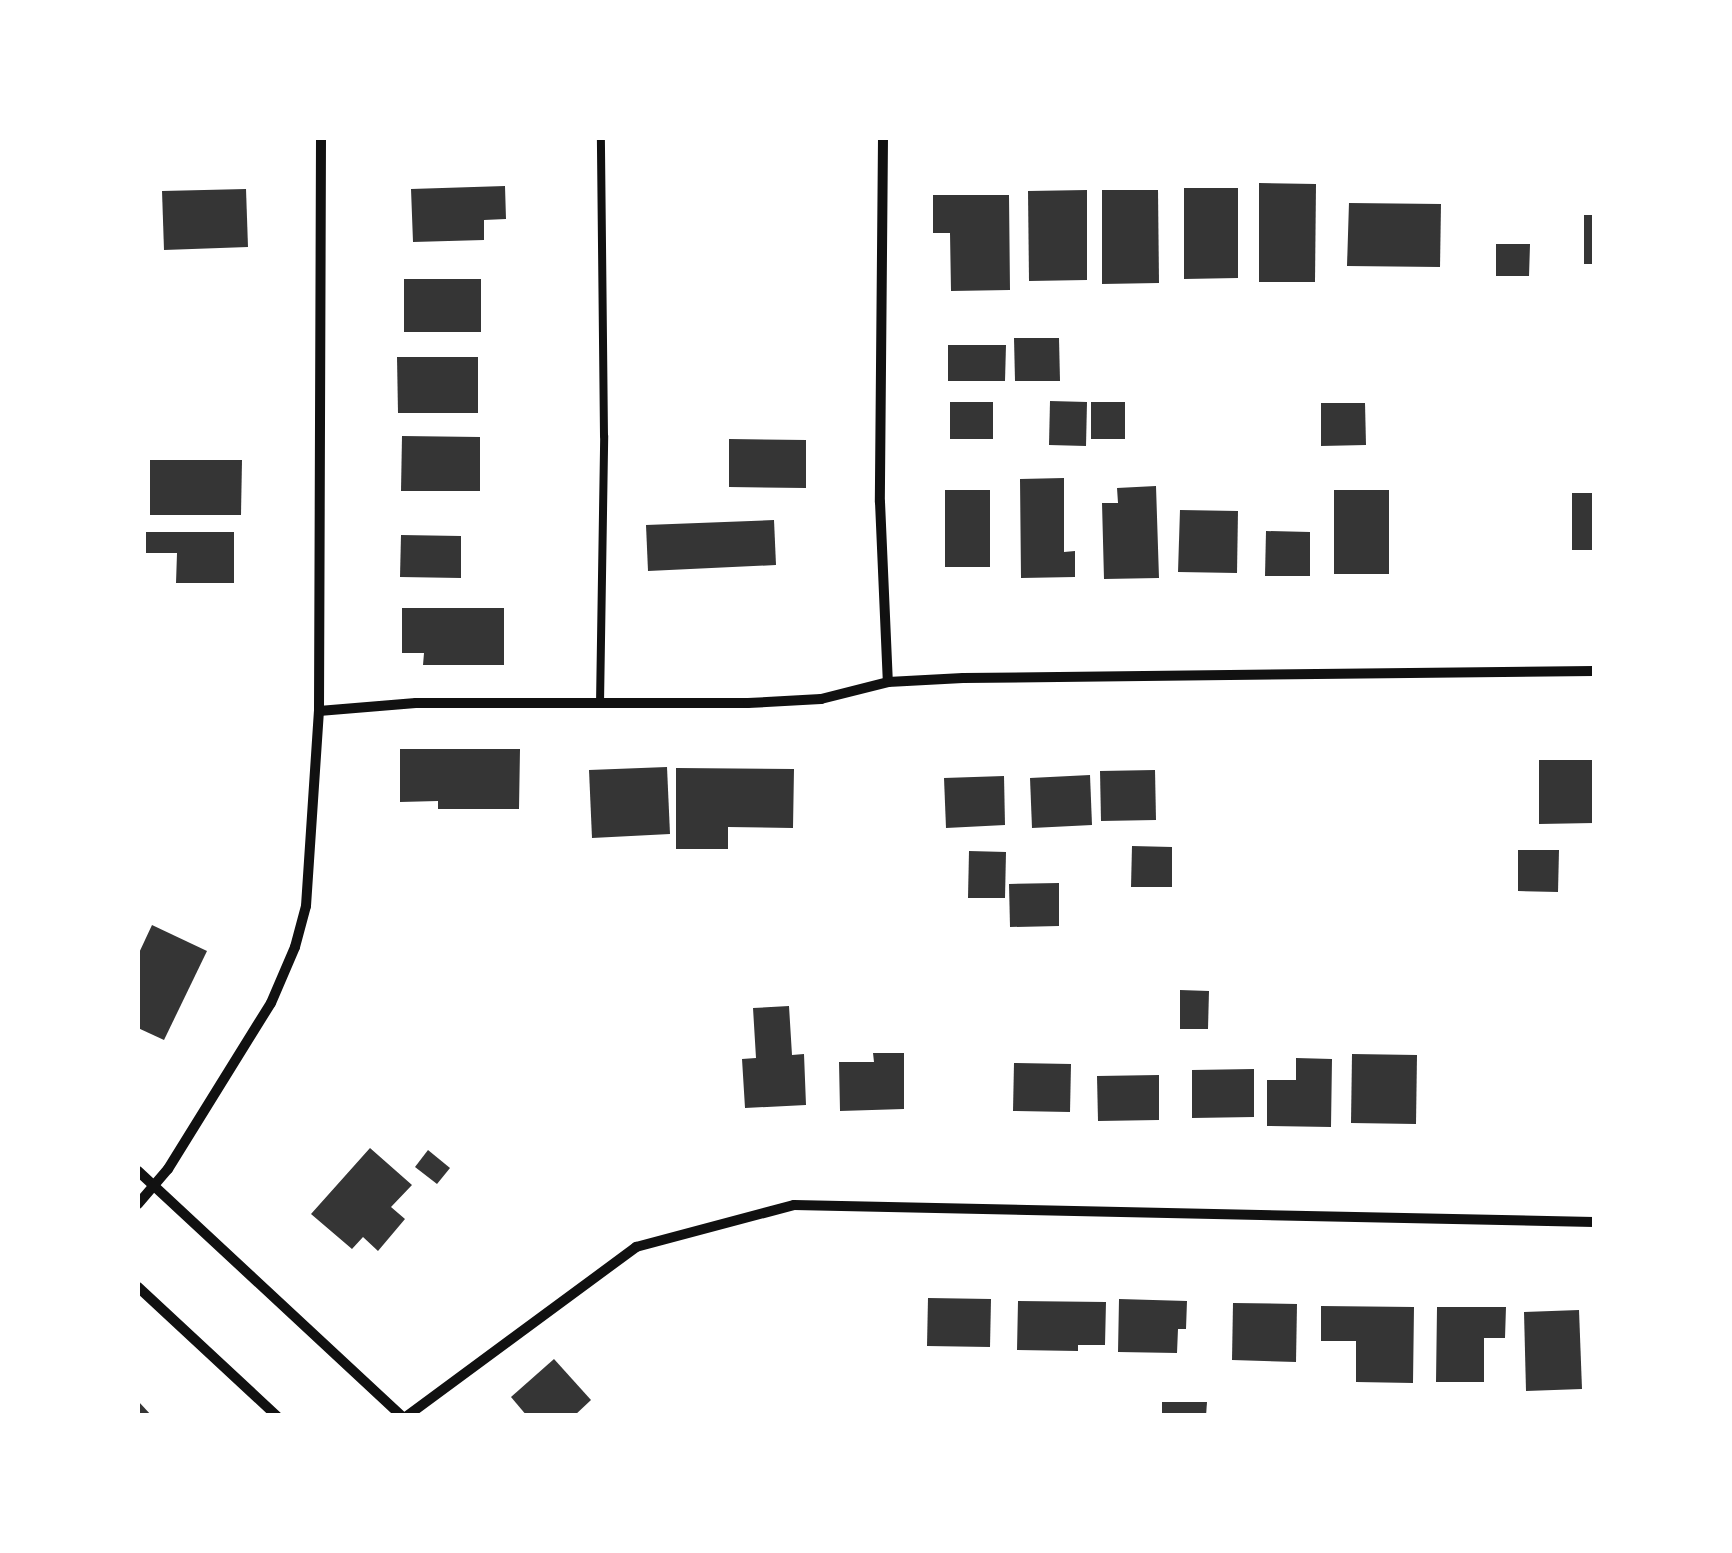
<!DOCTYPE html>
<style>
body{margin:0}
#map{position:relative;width:1732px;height:1553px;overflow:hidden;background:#fff;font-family:Inter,sans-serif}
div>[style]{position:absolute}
.building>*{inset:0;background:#353535}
.service>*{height:8px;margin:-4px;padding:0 4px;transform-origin:4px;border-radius:4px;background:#111}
.minor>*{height:10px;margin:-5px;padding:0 5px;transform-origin:5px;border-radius:5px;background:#111}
span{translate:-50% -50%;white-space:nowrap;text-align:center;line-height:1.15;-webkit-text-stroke:8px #fff;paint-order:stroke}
.frame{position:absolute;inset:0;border:140px solid #fff;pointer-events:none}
</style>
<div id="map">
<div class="building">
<i style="clip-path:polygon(1259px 183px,1316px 184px,1315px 282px,1259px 282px)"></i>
<i style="clip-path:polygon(505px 186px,506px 219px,484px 220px,484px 240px,413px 242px,411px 189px)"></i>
<i style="clip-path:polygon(1184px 188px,1238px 188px,1238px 278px,1184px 279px)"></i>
<i style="clip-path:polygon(246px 189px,248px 247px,164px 250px,162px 191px)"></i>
<i style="clip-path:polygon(1087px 190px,1087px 280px,1029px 281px,1028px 191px)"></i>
<i style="clip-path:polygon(1102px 190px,1158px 190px,1159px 283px,1102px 284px)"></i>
<i style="clip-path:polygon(933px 195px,1009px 195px,1010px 290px,951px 291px,950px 233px,933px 233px)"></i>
<i style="clip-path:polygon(1349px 203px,1441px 204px,1440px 267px,1347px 266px)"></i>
<i style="clip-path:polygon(1584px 215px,1594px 215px,1594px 264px,1584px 264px)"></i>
<i style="clip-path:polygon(1496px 244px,1530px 244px,1529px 276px,1496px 276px)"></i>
<i style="clip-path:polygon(404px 279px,481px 279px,481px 332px,404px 332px)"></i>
<i style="clip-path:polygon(1014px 338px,1059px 338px,1060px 381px,1015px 381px)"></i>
<i style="clip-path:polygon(948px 345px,1006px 345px,1005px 381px,948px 381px)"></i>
<i style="clip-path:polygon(397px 357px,478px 357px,478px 413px,398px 413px)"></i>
<i style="clip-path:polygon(1050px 401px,1087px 402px,1086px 446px,1049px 445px)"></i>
<i style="clip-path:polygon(950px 402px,993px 402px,993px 439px,950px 439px)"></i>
<i style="clip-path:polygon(1091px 402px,1125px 402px,1125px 439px,1091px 439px)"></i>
<i style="clip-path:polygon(1321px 403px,1365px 403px,1366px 445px,1321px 446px)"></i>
<i style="clip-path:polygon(402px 436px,480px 437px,480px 491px,401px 491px)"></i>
<i style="clip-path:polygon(729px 439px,806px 440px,806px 488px,729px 487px)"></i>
<i style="clip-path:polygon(150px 460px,242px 460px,241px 515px,150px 515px)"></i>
<i style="clip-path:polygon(1064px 478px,1064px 552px,1075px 551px,1075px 577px,1021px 578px,1020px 479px)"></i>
<i style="clip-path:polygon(1156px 486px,1159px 578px,1104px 579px,1102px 503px,1118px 503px,1117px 488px)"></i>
<i style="clip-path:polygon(945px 490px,990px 490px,990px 567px,945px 567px)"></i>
<i style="clip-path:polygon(1334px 490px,1389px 490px,1389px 574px,1334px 574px)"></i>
<i style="clip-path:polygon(1572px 493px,1594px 493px,1594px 550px,1572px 550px)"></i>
<i style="clip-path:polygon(1180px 510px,1238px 511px,1237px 573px,1178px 572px)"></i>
<i style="clip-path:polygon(774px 520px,776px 565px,648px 571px,646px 525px)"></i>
<i style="clip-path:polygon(1266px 531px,1310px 532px,1310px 576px,1265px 576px)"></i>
<i style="clip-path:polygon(146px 532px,234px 532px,234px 583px,176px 583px,177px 553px,146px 553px)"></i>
<i style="clip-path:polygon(401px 535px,461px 536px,461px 578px,400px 577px)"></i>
<i style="clip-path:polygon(402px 608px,504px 608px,504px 665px,423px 665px,424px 653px,402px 653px)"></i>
<i style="clip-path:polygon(400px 749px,520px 749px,519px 809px,438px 809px,438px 801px,400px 802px)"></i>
<i style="clip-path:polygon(1539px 760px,1594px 760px,1594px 823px,1539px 824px)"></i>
<i style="clip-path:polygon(667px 767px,670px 834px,592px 838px,589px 770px)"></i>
<i style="clip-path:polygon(676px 768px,794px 769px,793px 828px,728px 827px,728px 849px,676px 849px)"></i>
<i style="clip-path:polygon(1155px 770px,1156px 820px,1101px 821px,1100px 771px)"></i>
<i style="clip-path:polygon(1090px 775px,1092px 825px,1032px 828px,1030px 778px)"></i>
<i style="clip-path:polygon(1004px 776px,1005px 825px,946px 828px,944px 778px)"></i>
<i style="clip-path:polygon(1132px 846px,1172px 847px,1172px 887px,1131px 887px)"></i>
<i style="clip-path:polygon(1518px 850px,1559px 850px,1558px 892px,1518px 891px)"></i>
<i style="clip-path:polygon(969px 851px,1006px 852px,1005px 898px,968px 898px)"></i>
<i style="clip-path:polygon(1059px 883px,1059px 926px,1010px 927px,1009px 884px)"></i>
<i style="clip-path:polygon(152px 925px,207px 951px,164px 1040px,138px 1028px,138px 955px)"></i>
<i style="clip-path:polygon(1180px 990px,1209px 991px,1208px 1029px,1180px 1029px)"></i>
<i style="clip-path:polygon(789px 1006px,792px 1055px,804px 1054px,806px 1105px,745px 1108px,742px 1059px,756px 1058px,753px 1008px)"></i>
<i style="clip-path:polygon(873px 1053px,904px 1053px,904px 1109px,840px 1111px,839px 1062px,874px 1062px)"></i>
<i style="clip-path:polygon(1352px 1054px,1417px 1055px,1416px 1124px,1351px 1123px)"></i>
<i style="clip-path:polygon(1296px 1058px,1332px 1059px,1331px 1127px,1267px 1126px,1267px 1080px,1296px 1080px)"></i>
<i style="clip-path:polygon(1014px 1063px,1071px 1064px,1070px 1112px,1013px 1111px)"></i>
<i style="clip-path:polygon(1254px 1069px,1254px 1117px,1192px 1118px,1192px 1070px)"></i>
<i style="clip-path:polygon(1159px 1075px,1159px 1120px,1098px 1121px,1097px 1076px)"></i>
<i style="clip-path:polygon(370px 1148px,412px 1185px,391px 1207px,405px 1219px,378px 1251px,363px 1237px,352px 1249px,311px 1214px)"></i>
<i style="clip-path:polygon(428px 1150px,450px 1168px,437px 1184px,415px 1167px)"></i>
<i style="clip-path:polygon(928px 1298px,991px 1299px,990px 1347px,927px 1346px)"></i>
<i style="clip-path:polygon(1119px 1299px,1187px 1301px,1186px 1329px,1178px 1329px,1177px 1353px,1118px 1352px)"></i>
<i style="clip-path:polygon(1018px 1301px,1106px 1302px,1105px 1345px,1078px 1345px,1078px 1351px,1017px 1350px)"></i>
<i style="clip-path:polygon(1233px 1303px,1297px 1304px,1296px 1362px,1232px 1360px)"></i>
<i style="clip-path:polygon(1321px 1306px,1414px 1307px,1413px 1383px,1356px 1382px,1356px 1341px,1321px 1341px)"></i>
<i style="clip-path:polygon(1437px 1307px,1506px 1307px,1505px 1338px,1484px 1338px,1484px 1382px,1436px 1382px)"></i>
<i style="clip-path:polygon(1579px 1310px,1582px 1389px,1526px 1391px,1524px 1312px)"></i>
<i style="clip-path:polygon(554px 1359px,591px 1400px,574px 1416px,527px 1416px,511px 1397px)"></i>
<i style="clip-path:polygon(138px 1401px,152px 1416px,138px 1416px)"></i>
<i style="clip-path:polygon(1162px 1402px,1207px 1402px,1206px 1416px,1162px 1416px)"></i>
</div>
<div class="service">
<i style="left:600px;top:704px;width:268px;rotate:-89.1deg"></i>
<i style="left:604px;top:436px;width:298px;rotate:-90.6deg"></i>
</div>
<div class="minor">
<i style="left:883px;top:138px;width:364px;rotate:90.5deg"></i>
<i style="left:880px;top:502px;width:180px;rotate:87.5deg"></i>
<i style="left:319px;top:711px;width:97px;rotate:-4.7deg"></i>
<i style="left:416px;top:703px;width:332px"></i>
<i style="left:748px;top:703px;width:73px;rotate:-3.1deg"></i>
<i style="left:821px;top:699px;width:69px;rotate:-14.2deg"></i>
<i style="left:888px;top:682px;width:75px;rotate:-3.1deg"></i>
<i style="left:963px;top:678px;width:631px;rotate:-0.64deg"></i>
<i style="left:138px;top:1171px;width:360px;rotate:42.9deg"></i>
<i style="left:138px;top:1204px;width:46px;rotate:-49.4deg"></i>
<i style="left:168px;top:1169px;width:195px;rotate:-58.2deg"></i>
<i style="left:271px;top:1003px;width:61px;rotate:-66.8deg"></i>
<i style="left:295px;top:947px;width:42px;rotate:-75deg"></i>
<i style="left:306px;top:906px;width:195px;rotate:-86.2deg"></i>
<i style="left:319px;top:711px;width:573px;rotate:-89.8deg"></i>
<i style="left:138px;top:1287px;width:190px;rotate:42.9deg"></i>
<i style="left:407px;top:1416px;width:285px;rotate:-36.4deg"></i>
<i style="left:636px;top:1247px;width:163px;rotate:-14.9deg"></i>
<i style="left:794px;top:1205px;width:800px;rotate:1.22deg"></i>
</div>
<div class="frame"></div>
</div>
